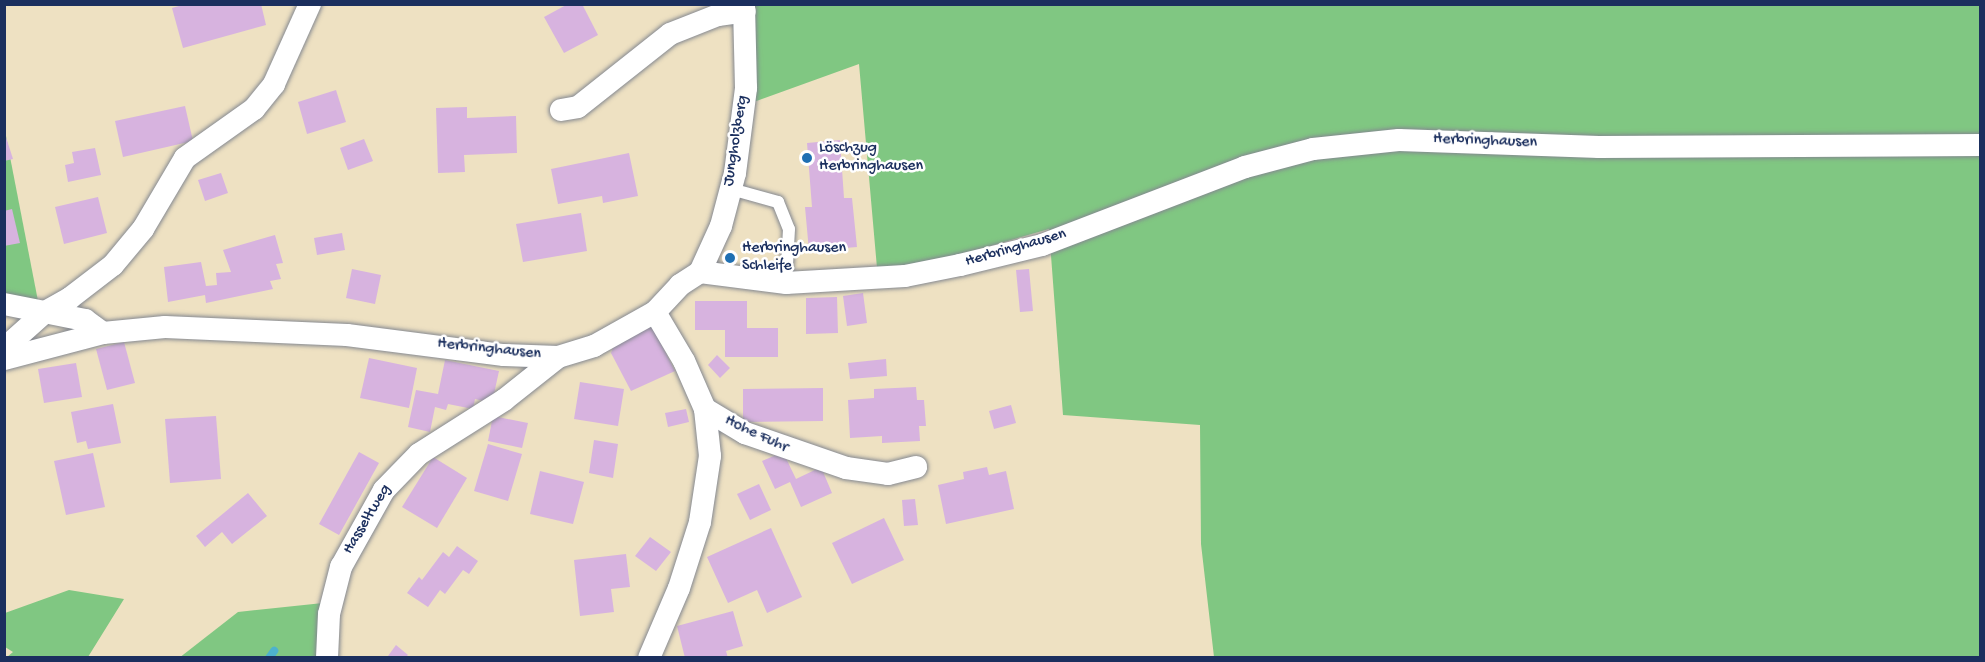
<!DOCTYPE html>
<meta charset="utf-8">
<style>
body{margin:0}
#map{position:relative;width:1985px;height:662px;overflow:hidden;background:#eee1c2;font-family:"Gochi Hand",sans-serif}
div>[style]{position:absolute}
.green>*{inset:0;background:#80c782}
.stream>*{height:8px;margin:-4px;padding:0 4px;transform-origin:4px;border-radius:4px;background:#4eb2cd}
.building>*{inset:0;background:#d7b3df}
.roads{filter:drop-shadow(0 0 2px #848890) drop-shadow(0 0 2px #848890)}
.lane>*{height:12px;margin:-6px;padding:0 6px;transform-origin:6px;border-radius:6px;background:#fff}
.street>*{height:22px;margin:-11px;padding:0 11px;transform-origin:11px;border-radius:11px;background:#fff}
.dots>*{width:16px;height:16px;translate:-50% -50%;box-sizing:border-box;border:3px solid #fff;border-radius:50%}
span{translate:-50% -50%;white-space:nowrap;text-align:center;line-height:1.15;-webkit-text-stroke:5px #fff;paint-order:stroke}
.street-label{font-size:16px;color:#1b2f5e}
.poi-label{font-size:16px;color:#1b2f5e}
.left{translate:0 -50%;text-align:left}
.frame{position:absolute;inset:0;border:6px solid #1b2f5e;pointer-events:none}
</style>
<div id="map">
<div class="green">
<i style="clip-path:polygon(753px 5px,1980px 5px,1980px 657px,1214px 657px,1201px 544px,1200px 425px,1063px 415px,1049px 229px,939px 261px,877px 268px,859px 64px,751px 103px)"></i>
<i style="clip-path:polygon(5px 131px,38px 301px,5px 295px)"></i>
<i style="clip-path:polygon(69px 590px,124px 599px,88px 657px,7px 657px,13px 652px,5px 647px,5px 613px)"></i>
<i style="clip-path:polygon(323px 603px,316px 657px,179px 658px,238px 612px)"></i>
</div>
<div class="stream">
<i style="left:269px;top:658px;width:9px;rotate:-54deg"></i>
</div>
<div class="building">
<i style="clip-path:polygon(186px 4px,261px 4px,266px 25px,183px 48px,172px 8px)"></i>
<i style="clip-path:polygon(568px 4px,582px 4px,598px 35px,564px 53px,544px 17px)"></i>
<i style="clip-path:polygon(336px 90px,346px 122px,307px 134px,298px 102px)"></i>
<i style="clip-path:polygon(185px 106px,193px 141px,123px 157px,115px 121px)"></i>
<i style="clip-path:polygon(467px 107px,467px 118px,516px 116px,517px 153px,464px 155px,465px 172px,438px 173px,436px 108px)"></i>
<i style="clip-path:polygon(4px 131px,13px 159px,4px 161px)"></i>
<i style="clip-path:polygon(364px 139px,373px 161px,348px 170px,340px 148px)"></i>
<i style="clip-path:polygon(840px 140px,844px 198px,852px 198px,857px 247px,809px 251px,805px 207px,812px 207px,807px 143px)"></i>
<i style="clip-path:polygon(95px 148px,101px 175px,68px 182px,65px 165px,74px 163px,72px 152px)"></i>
<i style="clip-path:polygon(629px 153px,638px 196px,603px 203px,602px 196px,558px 204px,551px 169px)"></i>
<i style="clip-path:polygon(221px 173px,228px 193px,205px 201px,198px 180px)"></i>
<i style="clip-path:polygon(98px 197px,107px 233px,64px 244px,55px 207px)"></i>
<i style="clip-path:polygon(12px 209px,20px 243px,4px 246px,4px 211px)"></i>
<i style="clip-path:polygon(581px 213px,587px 251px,523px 262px,516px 224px)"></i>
<i style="clip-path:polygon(342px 233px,345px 250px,317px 255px,314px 238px)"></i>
<i style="clip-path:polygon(275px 235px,283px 263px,276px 264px,281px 279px,270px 281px,273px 289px,206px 303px,205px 295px,168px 302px,164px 267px,201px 262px,206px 286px,217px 285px,216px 273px,231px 272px,223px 250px)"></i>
<i style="clip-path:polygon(352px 269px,381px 275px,375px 304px,346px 298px)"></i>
<i style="clip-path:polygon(1029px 269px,1033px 311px,1020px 312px,1016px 270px)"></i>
<i style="clip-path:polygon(863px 293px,867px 323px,847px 326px,843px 296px)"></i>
<i style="clip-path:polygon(837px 297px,838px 333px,806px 334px,806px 298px)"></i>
<i style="clip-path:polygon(695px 301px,747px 301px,747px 328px,778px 328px,778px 357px,725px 357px,725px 330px,695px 330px)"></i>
<i style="clip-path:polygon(652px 326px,675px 371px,631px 391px,611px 353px,615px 343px)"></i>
<i style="clip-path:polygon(124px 342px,135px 383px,107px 390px,96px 349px)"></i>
<i style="clip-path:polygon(717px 355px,730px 368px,720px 378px,708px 365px)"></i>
<i style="clip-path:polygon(369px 358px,417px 368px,409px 408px,360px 398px)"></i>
<i style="clip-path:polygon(886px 359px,887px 376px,850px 379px,848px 363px)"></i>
<i style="clip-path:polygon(445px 360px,499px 371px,492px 403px,475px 399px,473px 409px,448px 404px,446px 410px,435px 407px,430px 432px,408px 427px,416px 390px,438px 394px)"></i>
<i style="clip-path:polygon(76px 363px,82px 397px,44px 403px,38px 369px)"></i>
<i style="clip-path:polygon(580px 382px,624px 389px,618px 426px,574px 419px)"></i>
<i style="clip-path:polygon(916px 387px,917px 400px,924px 400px,926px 426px,919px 426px,920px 441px,882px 443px,882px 436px,850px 438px,848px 400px,874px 398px,874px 389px)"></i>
<i style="clip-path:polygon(823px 388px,823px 421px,743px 422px,743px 389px)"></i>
<i style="clip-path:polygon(113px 404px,121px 443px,88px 449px,86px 441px,77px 443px,71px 412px)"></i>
<i style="clip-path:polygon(1011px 405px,1016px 423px,994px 429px,989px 411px)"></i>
<i style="clip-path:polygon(686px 409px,689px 422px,668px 427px,665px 413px)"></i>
<i style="clip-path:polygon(216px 416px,221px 479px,170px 483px,165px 419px)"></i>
<i style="clip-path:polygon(493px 416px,528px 423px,522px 448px,488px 441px)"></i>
<i style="clip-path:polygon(594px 440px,618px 444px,613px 478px,589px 473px)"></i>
<i style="clip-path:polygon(488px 444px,522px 454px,508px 501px,474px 491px)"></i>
<i style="clip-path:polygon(359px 452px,379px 463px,339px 535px,319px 524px)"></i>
<i style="clip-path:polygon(783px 452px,796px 479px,821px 467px,832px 493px,801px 507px,790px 482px,775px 489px,762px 461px)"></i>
<i style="clip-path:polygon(93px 453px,105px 507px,66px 515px,54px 461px)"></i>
<i style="clip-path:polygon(433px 457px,467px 478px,437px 528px,402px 507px)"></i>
<i style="clip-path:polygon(987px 467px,989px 475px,1006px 471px,1014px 509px,946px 524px,938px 485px,964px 479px,963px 472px)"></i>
<i style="clip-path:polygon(540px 471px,584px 482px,573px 524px,530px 514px)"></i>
<i style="clip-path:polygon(759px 484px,771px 510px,750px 520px,737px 494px)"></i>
<i style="clip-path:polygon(248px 493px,267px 516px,232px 544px,222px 532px,205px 547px,196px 536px)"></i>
<i style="clip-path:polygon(915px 499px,918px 525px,904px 526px,902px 500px)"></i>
<i style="clip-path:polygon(884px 518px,904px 560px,852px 584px,832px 543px)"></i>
<i style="clip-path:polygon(771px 528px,802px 597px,767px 613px,757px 590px,728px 603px,707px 557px)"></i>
<i style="clip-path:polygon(650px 537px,671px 552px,656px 571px,635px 556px)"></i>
<i style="clip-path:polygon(457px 546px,478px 561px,469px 574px,463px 570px,445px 594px,440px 590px,428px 607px,407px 593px,419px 577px,422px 580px,443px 552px,449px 557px)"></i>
<i style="clip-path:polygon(626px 554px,630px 587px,611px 589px,614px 612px,580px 616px,574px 560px)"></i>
<i style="clip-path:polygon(733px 611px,743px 646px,726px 651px,728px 658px,685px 658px,677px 626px)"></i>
<i style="clip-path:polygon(396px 645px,408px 655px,405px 658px,388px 656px)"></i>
</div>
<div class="roads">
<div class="lane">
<i style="left:731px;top:189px;width:49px;rotate:15.5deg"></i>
<i style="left:778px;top:202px;width:29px;rotate:68deg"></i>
<i style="left:789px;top:229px;width:54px;rotate:93.2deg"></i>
</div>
<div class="street">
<i style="left:561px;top:110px;width:17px;rotate:-10deg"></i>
<i style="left:578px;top:107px;width:117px;rotate:-38.4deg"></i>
<i style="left:670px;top:34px;width:52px;rotate:-21.6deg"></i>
<i style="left:718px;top:15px;width:27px;rotate:-8deg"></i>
<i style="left:700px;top:272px;width:51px;rotate:-65.5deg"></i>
<i style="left:721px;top:226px;width:55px;rotate:-75.2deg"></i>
<i style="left:735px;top:173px;width:86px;rotate:-82.6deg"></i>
<i style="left:746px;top:88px;width:84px;rotate:-91.4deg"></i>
<i style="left:4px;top:304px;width:83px;rotate:11.2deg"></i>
<i style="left:85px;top:320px;width:22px;rotate:36deg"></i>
<i style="left:655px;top:312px;width:57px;rotate:59.4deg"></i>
<i style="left:684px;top:361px;width:52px;rotate:66.4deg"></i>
<i style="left:705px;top:409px;width:47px;rotate:31deg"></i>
<i style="left:745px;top:433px;width:107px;rotate:19.1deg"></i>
<i style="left:846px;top:468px;width:42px;rotate:8.1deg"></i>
<i style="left:888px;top:474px;width:29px;rotate:-14deg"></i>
<i style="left:8px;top:357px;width:11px;rotate:-95deg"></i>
<i style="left:7px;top:346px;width:51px;rotate:-41.8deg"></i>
<i style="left:45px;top:312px;width:29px;rotate:-29deg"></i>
<i style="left:70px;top:298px;width:54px;rotate:-37.5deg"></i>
<i style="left:113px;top:265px;width:47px;rotate:-50.2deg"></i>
<i style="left:143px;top:229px;width:82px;rotate:-59.4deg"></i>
<i style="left:185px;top:158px;width:85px;rotate:-35.4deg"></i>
<i style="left:254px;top:109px;width:32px;rotate:-51deg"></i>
<i style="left:274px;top:84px;width:88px;rotate:-65.8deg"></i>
<i style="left:4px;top:359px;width:102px;rotate:-14.7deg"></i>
<i style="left:103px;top:333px;width:62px;rotate:-5.5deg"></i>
<i style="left:165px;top:327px;width:182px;rotate:2.5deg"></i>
<i style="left:347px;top:335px;width:158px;rotate:7.3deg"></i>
<i style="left:504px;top:355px;width:54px;rotate:2.1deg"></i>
<i style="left:558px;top:357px;width:38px;rotate:-17deg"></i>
<i style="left:594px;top:346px;width:70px;rotate:-29.1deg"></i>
<i style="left:655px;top:312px;width:37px;rotate:-47deg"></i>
<i style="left:680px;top:285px;width:24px;rotate:-33deg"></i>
<i style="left:700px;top:272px;width:87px;rotate:7.3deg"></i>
<i style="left:786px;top:283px;width:119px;rotate:-3.4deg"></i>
<i style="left:905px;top:276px;width:56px;rotate:-11.3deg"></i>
<i style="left:960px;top:265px;width:84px;rotate:-13.7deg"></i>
<i style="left:1042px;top:245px;width:217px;rotate:-21deg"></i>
<i style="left:1245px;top:167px;width:70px;rotate:-14.8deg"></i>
<i style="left:1313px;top:149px;width:86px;rotate:-6deg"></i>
<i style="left:1399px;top:140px;width:200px;rotate:2deg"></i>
<i style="left:1599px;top:147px;width:381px;rotate:-0.3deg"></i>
<i style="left:327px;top:658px;width:44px;rotate:-87.4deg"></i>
<i style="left:329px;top:614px;width:49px;rotate:-75.7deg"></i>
<i style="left:341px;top:567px;width:88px;rotate:-60.8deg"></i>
<i style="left:384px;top:490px;width:50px;rotate:-45.8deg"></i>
<i style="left:419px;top:454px;width:101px;rotate:-32.4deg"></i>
<i style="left:504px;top:400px;width:69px;rotate:-38.5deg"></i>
<i style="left:649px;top:658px;width:76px;rotate:-66.8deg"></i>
<i style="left:679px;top:588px;width:69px;rotate:-72.3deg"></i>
<i style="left:700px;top:522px;width:67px;rotate:-81.4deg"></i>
<i style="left:710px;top:456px;width:47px;rotate:-96.1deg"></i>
</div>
</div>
<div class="dots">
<i style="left:807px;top:158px;background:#1f6fb2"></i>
<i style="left:730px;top:258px;background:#1f6fb2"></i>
</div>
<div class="street-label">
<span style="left:737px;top:141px;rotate:-81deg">Jungholzberg</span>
<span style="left:1485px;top:142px;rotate:2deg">Herbringhausen</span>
<span style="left:1016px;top:249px;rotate:-16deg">Herbringhausen</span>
<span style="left:489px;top:350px;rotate:6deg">Herbringhausen</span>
<span style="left:756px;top:435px;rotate:25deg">Hohe Fuhr</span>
<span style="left:368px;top:520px;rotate:-59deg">Hasseltweg</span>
</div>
<div class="poi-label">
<span class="left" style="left:819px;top:158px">Löschzug<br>Herbringhausen</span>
<span class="left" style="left:742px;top:258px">Herbringhausen<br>Schleife</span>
</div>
<div class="frame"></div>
</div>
